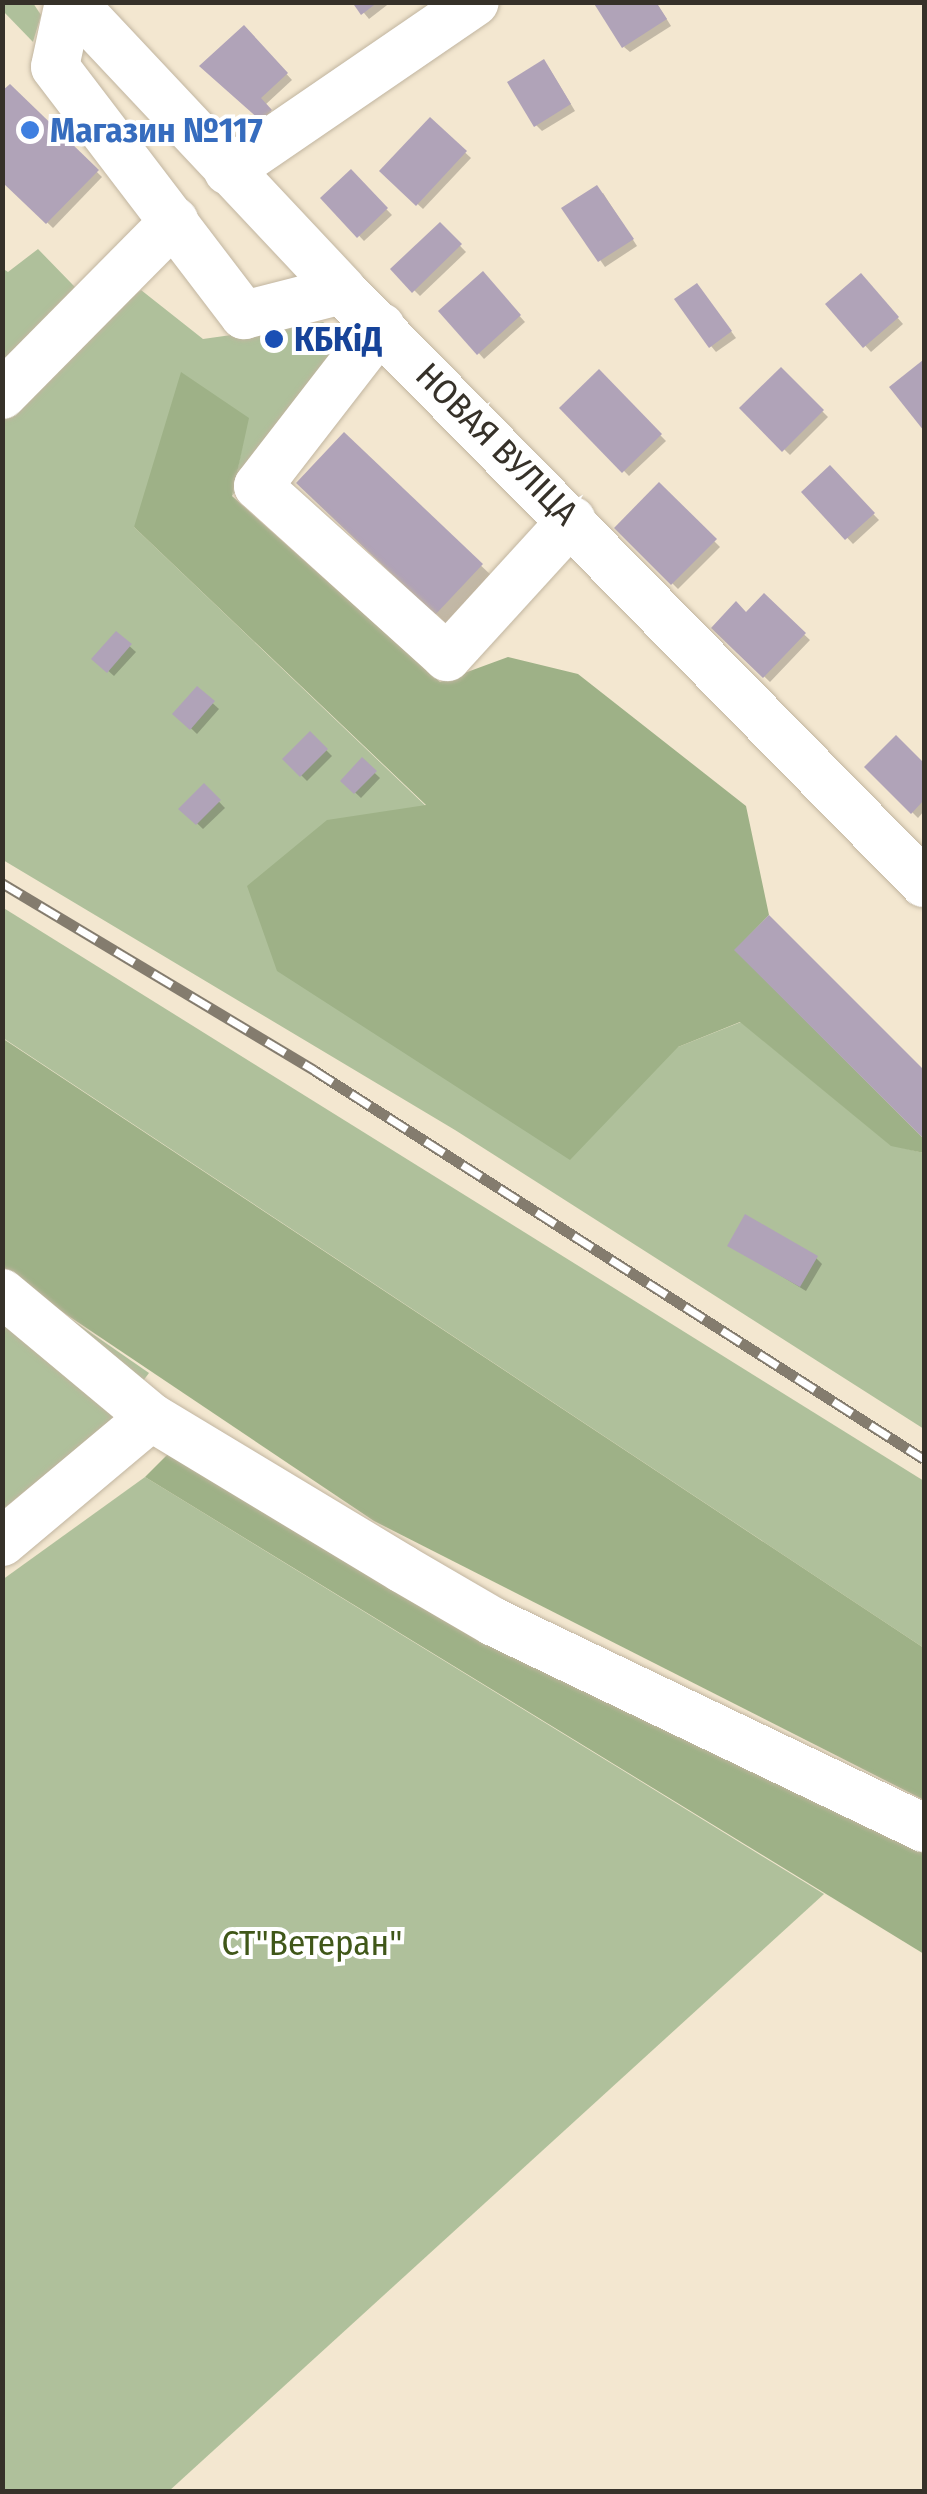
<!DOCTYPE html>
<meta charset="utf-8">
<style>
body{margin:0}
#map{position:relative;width:927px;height:2494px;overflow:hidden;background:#f3e7d0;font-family:"Fira Sans Condensed",sans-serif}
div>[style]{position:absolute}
.green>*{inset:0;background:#afc09b}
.forest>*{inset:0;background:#9eb187}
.shadow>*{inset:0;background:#0003}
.building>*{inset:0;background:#b0a3b8}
.roads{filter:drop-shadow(0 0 2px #c1b5a0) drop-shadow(0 0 2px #c1b5a0)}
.minor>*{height:48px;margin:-24px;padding:0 24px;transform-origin:24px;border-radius:24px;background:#fff}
.rail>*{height:11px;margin-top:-5.5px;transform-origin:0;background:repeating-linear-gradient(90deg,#fff 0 22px,#847c6e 0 44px);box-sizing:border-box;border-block:2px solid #847c6e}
.dots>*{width:28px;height:28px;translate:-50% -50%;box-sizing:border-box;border:5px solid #fff;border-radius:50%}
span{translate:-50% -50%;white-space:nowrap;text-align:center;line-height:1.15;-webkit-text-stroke:8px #fff;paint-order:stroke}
.shop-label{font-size:35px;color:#366cbe;font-weight:700}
.left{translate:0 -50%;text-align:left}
.transit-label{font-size:35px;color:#164399;font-weight:700}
.street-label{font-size:35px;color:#363129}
.park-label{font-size:35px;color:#405719}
.frame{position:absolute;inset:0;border:5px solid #363129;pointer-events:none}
</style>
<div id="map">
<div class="green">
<i style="clip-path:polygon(2px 3px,33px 3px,41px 15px,33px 42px,3px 11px)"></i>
<i style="clip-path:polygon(38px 249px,106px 319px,141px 290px,203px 339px,323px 322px,347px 339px,232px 496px,248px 418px,134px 527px,678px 1047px,741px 1022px,891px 1145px,924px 1153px,924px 1429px,455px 1130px,3px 860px,2px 268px,8px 272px)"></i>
<i style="clip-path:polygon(2px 907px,924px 1481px,924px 1648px,3px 1038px)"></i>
<i style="clip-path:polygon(3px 1272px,149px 1373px,116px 1417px,3px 1509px)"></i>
<i style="clip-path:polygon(145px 1477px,824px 1894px,169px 2491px,3px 2491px,2px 1580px)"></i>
</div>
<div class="forest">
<i style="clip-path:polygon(181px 372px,249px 418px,232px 496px,440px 682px,508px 657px,578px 674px,746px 806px,769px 915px,735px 950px,924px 1139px,924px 1153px,891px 1146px,740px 1022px,678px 1047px,570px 1160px,277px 971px,247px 886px,327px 820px,426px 805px,134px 527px)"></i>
<i style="clip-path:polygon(2px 1038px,924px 1648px,924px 1800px,374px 1521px,3px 1272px)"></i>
<i style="clip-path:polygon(174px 1448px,924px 1843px,924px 1954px,145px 1477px)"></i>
</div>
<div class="shadow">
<i style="clip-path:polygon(355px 2px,391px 2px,369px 19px)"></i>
<i style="clip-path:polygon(656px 2px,671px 26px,630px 52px,624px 47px)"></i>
<i style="clip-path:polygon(244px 28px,292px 80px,265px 105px,275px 117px,267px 124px,203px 66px)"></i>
<i style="clip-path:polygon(549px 68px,575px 111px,542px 131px,536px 125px)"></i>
<i style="clip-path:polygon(10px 87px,102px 177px,53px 228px,2px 179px)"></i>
<i style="clip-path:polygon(430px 120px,471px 158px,423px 209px,382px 171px)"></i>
<i style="clip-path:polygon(351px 173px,392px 215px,364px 241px,324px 198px)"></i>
<i style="clip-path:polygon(603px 193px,637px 246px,605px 267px,565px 209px)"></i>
<i style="clip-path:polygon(440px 225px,466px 252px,420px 296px,394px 270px)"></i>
<i style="clip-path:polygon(483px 275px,525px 322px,484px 359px,442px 311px)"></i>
<i style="clip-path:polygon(866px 282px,903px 324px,871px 352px,828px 304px)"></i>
<i style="clip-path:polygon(702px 292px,736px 338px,716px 352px,711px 346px)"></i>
<i style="clip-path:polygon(781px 370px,828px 417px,790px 455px,742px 408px)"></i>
<i style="clip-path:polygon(599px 373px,666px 441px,629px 476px,563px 408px)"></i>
<i style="clip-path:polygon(344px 435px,494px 578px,449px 626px,299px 483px)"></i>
<i style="clip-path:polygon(830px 469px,879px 520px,853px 544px,805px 492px)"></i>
<i style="clip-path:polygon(659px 486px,720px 547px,678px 589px,617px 528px)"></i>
<i style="clip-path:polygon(764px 597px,810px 640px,770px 682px,714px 628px,746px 615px)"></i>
<i style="clip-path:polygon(116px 634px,136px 652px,114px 676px,95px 659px)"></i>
<i style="clip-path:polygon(197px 689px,219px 709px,197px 734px,176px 714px)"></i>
<i style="clip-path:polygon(310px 734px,332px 756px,307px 781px,285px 759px)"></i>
<i style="clip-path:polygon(896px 739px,924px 767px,924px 811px,918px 818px,867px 767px)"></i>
<i style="clip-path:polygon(362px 761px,380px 778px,361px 798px,343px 781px)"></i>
<i style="clip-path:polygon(204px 786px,225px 808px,203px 829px,182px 809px)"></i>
<i style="clip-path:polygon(730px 1245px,816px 1258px,822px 1264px,806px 1291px)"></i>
</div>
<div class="building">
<i style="clip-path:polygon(352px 2px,378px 2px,361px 15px)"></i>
<i style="clip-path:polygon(593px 2px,656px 2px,667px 19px,622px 48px)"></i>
<i style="clip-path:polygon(244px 25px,288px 73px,261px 98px,272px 110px,260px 120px,199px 66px)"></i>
<i style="clip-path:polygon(544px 59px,571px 104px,534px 127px,507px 82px)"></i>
<i style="clip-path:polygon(10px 84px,99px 170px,46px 224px,2px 182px,2px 91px)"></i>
<i style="clip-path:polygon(430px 117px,467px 151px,416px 206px,379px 171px)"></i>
<i style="clip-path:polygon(351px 169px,388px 208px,357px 238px,320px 198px)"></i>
<i style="clip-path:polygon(597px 185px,634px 239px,598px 262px,561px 208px)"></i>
<i style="clip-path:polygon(440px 222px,462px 244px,412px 293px,390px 269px)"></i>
<i style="clip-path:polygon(483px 271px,521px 315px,477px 355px,438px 311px)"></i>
<i style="clip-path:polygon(861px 273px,899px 317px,863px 348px,825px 304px)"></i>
<i style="clip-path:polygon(697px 283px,732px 331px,709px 348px,674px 299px)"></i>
<i style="clip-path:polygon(923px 360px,924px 362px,924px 431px,889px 387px)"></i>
<i style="clip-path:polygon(781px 367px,824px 410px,782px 452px,739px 408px)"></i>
<i style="clip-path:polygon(599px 369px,662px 434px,622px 473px,559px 408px)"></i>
<i style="clip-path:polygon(344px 432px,483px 564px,435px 615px,296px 483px)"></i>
<i style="clip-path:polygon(830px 465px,875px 513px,845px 540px,801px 492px)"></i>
<i style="clip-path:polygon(659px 482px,717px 539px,671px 585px,614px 528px)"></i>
<i style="clip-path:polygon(764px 593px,806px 633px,763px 678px,711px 628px,736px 601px,746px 612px)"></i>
<i style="clip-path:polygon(116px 631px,132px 644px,107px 673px,91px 659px)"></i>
<i style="clip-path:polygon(197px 686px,215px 701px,190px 730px,172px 714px)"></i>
<i style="clip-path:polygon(310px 731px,328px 749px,300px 777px,282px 759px)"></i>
<i style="clip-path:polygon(896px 735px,924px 763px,924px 800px,911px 814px,864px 767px)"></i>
<i style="clip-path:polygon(362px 757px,377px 771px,354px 794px,340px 781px)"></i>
<i style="clip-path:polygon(204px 783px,221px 800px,196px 825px,178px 809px)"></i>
<i style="clip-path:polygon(769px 915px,924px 1070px,924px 1139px,734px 950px)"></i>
<i style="clip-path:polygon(745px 1214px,818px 1256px,800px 1287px,727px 1246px)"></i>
</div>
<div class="roads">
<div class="minor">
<i style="left:69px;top:2px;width:66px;rotate:102.2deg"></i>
<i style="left:55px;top:67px;width:312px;rotate:52.7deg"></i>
<i style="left:244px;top:315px;width:101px;rotate:-14.3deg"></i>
<i style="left:72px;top:2px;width:395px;rotate:46.8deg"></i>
<i style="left:342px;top:290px;width:831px;rotate:45.54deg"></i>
<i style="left:228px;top:171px;width:299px;rotate:-34.4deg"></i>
<i style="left:381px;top:327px;width:201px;rotate:127.7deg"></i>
<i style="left:258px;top:486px;width:255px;rotate:42.1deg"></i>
<i style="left:447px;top:657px;width:185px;rotate:-47.6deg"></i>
<i style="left:2px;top:395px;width:245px;rotate:-45.3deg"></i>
<i style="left:2px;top:1293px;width:194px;rotate:39.8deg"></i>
<i style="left:151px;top:1417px;width:294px;rotate:31.1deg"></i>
<i style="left:403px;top:1569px;width:105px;rotate:30.2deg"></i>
<i style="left:494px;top:1622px;width:477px;rotate:25.6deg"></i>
<i style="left:2px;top:1542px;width:194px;rotate:-40deg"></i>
</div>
</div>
<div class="rail">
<i style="left:2px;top:883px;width:364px;rotate:30.9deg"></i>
<i style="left:314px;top:1070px;width:723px;rotate:32.53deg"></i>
</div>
<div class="dots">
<i style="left:30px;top:130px;background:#3f7fe0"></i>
<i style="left:274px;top:339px;background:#1a4fb4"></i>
</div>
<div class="shop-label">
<span class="left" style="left:50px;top:130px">Магазин №117</span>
</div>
<div class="transit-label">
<span class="left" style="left:294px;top:339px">КБКіД</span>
</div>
<div class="street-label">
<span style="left:497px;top:444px;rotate:45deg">НОВАЯ ВУЛІЦА</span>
</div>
<div class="park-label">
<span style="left:312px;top:1943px">СТ"Ветеран"</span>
</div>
<div class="frame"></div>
</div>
